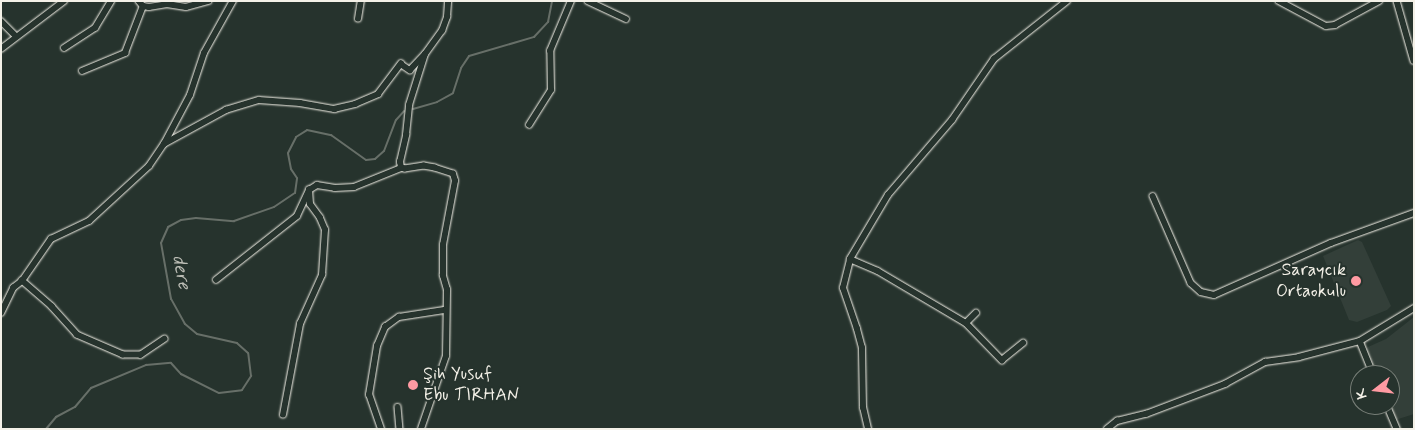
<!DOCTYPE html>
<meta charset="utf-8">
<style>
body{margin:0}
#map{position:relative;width:1415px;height:430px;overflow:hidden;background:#26332d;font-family:Mynerve,sans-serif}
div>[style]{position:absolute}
.built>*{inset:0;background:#333f39}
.stream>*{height:2px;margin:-1px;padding:0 1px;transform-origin:1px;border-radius:1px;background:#676f68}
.roads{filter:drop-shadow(0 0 1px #f4f1e8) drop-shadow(0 0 1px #f4f1e8)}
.minor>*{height:5.5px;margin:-2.75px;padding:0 2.75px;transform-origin:2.75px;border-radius:2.75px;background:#26332d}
.dots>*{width:14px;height:14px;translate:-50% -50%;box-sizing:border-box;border:2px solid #26332d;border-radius:50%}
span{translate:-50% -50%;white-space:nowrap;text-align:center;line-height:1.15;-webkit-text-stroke:4px #26332d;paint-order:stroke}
.poi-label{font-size:18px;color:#f4f1e8}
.right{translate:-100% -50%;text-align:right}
.left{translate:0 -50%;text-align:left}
.water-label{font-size:19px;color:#bcbdb5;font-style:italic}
.frame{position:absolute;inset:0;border:2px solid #f4f1e8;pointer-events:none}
.north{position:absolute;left:1350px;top:365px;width:50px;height:50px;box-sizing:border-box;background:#26332d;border:1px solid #787f78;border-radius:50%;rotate:254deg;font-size:14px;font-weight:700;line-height:20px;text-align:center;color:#f4f1e8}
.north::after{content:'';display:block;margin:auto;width:18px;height:22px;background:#ff9aa2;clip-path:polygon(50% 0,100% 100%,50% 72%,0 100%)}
</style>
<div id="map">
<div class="built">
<i style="clip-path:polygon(1358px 240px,1362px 242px,1391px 306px,1387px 310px,1357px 322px,1349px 320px,1323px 256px)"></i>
<i style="clip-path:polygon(1414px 317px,1414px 414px,1392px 421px,1390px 375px,1374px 375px,1365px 352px,1368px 347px,1386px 339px)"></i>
</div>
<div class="stream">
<i style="left:413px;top:109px;width:25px;rotate:-16deg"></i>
<i style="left:437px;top:102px;width:18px;rotate:-29deg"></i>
<i style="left:453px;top:93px;width:26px;rotate:-72deg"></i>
<i style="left:461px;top:68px;width:14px;rotate:-56deg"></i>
<i style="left:469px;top:56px;width:68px;rotate:-16.3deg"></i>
<i style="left:534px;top:37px;width:21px;rotate:-47deg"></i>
<i style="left:548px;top:22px;width:21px;rotate:-79deg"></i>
<i style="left:46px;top:429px;width:16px;rotate:-50deg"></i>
<i style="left:56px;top:417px;width:21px;rotate:-28deg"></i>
<i style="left:75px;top:407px;width:25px;rotate:-50deg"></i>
<i style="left:91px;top:388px;width:60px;rotate:-22.7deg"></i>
<i style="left:146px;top:365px;width:25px;rotate:-5deg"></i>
<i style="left:171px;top:363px;width:15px;rotate:48deg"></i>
<i style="left:181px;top:374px;width:42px;rotate:26.6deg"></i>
<i style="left:219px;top:393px;width:23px;rotate:-7deg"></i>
<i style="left:242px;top:390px;width:17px;rotate:-57deg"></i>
<i style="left:251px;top:376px;width:23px;rotate:-97deg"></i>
<i style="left:248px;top:353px;width:15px;rotate:-138deg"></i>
<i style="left:237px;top:343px;width:41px;rotate:-167.3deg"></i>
<i style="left:197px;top:334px;width:16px;rotate:-140deg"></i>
<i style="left:185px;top:324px;width:29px;rotate:-119deg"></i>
<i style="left:171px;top:299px;width:57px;rotate:-100.1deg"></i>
<i style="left:161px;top:243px;width:17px;rotate:-66deg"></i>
<i style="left:168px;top:227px;width:15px;rotate:-28deg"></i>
<i style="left:181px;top:220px;width:15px;rotate:-8deg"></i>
<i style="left:196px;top:218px;width:38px;rotate:5deg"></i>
<i style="left:234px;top:221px;width:42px;rotate:-19.3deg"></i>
<i style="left:274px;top:207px;width:25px;rotate:-34deg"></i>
<i style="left:295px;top:193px;width:15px;rotate:-82deg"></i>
<i style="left:297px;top:178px;width:11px;rotate:-124deg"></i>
<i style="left:291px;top:169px;width:16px;rotate:-101deg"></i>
<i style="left:288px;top:153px;width:18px;rotate:-63deg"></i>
<i style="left:296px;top:137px;width:13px;rotate:-32deg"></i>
<i style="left:307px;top:130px;width:25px;rotate:12deg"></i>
<i style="left:331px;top:135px;width:43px;rotate:35.5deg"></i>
<i style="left:366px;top:160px;width:9px;rotate:-6deg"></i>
<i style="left:375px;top:159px;width:12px;rotate:-42deg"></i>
<i style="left:384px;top:151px;width:33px;rotate:-69deg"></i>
<i style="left:396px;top:120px;width:12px;rotate:-48deg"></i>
</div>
<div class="roads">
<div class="minor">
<i style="left:139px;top:1px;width:6px;rotate:51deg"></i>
<i style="left:143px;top:6px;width:6px;rotate:9deg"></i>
<i style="left:149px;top:7px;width:18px;rotate:-9deg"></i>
<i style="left:167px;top:4px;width:19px;rotate:9deg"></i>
<i style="left:186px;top:7px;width:23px;rotate:-15deg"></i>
<i style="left:588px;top:1px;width:42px;rotate:25.3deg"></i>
<i style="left:1279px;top:1px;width:53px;rotate:28deg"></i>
<i style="left:1326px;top:26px;width:9px;rotate:-6deg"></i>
<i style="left:1335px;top:25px;width:50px;rotate:-28.6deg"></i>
<i style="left:1397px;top:1px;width:62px;rotate:74.2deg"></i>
<i style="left:358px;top:19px;width:18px;rotate:-81deg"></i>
<i style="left:1px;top:21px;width:21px;rotate:45deg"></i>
<i style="left:64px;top:48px;width:37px;rotate:-33deg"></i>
<i style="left:95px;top:28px;width:31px;rotate:-59deg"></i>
<i style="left:1px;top:49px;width:79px;rotate:-37.3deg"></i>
<i style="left:82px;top:71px;width:47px;rotate:-22.7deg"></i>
<i style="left:125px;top:53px;width:50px;rotate:-69deg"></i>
<i style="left:529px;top:125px;width:41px;rotate:-57.8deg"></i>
<i style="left:551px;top:90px;width:39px;rotate:-91deg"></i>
<i style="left:550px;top:51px;width:54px;rotate:-67.2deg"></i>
<i style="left:164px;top:144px;width:71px;rotate:-28.7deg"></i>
<i style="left:226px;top:110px;width:34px;rotate:-17deg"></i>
<i style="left:259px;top:100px;width:41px;rotate:4.2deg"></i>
<i style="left:300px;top:103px;width:35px;rotate:10deg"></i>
<i style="left:334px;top:109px;width:22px;rotate:-13deg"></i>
<i style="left:355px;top:104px;width:25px;rotate:-23deg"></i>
<i style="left:378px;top:94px;width:38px;rotate:-53deg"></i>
<i style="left:401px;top:64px;width:11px;rotate:34deg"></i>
<i style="left:410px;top:70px;width:21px;rotate:-47deg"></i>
<i style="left:1153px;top:196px;width:95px;rotate:66.4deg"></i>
<i style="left:1191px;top:283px;width:13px;rotate:42deg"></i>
<i style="left:1201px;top:292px;width:13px;rotate:13deg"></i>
<i style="left:1214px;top:295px;width:128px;rotate:-24deg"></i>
<i style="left:1331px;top:243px;width:88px;rotate:-19.9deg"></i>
<i style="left:850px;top:259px;width:30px;rotate:23deg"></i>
<i style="left:878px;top:271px;width:102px;rotate:30.6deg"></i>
<i style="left:966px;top:323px;width:52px;rotate:45.8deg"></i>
<i style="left:1002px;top:360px;width:27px;rotate:-39deg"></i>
<i style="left:216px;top:280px;width:103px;rotate:-38.3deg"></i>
<i style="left:297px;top:216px;width:29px;rotate:-65deg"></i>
<i style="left:1px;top:313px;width:28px;rotate:-64deg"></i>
<i style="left:13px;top:288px;width:11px;rotate:-38deg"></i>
<i style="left:966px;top:323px;width:14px;rotate:-45deg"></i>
<i style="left:165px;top:339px;width:29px;rotate:146deg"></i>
<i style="left:141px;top:355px;width:18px;rotate:180deg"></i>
<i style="left:123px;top:355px;width:50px;rotate:-156.5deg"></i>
<i style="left:77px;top:335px;width:38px;rotate:-132deg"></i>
<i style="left:52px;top:307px;width:40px;rotate:-139deg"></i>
<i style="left:22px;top:281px;width:51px;rotate:-55.4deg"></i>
<i style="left:51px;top:239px;width:42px;rotate:-25.3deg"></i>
<i style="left:89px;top:221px;width:81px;rotate:-42.5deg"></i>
<i style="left:149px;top:166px;width:27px;rotate:-56deg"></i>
<i style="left:164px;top:144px;width:55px;rotate:-62deg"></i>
<i style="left:190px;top:95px;width:44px;rotate:-71.6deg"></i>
<i style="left:204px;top:53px;width:60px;rotate:-60.9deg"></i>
<i style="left:1360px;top:341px;width:37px;rotate:68deg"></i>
<i style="left:1387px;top:405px;width:26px;rotate:67deg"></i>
<i style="left:398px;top:407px;width:22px;rotate:85deg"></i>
<i style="left:283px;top:415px;width:93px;rotate:-79.4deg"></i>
<i style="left:300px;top:324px;width:54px;rotate:-65.8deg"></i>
<i style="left:322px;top:275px;width:45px;rotate:-86.2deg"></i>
<i style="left:325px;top:230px;width:13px;rotate:-113deg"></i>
<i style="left:320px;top:218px;width:17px;rotate:-126deg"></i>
<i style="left:310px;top:204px;width:14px;rotate:-94deg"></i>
<i style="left:309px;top:190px;width:9px;rotate:-32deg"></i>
<i style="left:317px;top:185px;width:18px;rotate:9deg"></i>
<i style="left:335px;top:188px;width:19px;rotate:-3deg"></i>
<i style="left:354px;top:187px;width:51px;rotate:-22deg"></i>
<i style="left:381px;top:429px;width:36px;rotate:-109deg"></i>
<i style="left:369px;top:395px;width:50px;rotate:-80.7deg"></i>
<i style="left:377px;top:346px;width:21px;rotate:-67deg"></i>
<i style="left:385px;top:327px;width:17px;rotate:-36deg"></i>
<i style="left:399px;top:317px;width:47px;rotate:-8.7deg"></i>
<i style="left:421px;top:429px;width:77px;rotate:-71.1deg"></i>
<i style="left:446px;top:356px;width:66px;rotate:-89.1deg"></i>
<i style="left:447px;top:290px;width:15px;rotate:-106deg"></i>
<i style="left:443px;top:276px;width:31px;rotate:-90deg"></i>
<i style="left:443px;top:245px;width:65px;rotate:-79.4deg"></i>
<i style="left:455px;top:181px;width:7px;rotate:-106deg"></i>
<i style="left:453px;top:174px;width:19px;rotate:-162deg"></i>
<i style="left:435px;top:168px;width:11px;rotate:-170deg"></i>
<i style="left:424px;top:166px;width:19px;rotate:171deg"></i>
<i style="left:405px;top:169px;width:4px;rotate:-166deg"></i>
<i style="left:401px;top:168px;width:6px;rotate:-99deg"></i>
<i style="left:400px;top:162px;width:28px;rotate:-77deg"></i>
<i style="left:406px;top:135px;width:30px;rotate:-84deg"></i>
<i style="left:409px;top:105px;width:53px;rotate:-72.6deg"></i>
<i style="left:425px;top:54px;width:29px;rotate:-54deg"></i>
<i style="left:442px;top:31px;width:15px;rotate:-70deg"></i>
<i style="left:447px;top:17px;width:16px;rotate:-86deg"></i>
<i style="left:868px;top:429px;width:22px;rotate:-103deg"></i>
<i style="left:863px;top:408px;width:60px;rotate:-91deg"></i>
<i style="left:862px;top:348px;width:20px;rotate:-105deg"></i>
<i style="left:857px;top:329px;width:43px;rotate:-108.9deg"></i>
<i style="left:843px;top:288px;width:30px;rotate:-76deg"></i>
<i style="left:850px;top:259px;width:74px;rotate:-59.3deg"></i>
<i style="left:888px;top:195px;width:99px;rotate:-49.5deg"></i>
<i style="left:952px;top:120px;width:74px;rotate:-55.5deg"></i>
<i style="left:994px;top:59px;width:93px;rotate:-38.5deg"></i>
<i style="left:1107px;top:429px;width:13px;rotate:-39deg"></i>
<i style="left:1117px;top:421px;width:30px;rotate:-14deg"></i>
<i style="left:1146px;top:414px;width:85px;rotate:-20.8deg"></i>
<i style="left:1225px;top:384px;width:46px;rotate:-28.8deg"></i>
<i style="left:1265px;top:362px;width:34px;rotate:-8deg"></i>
<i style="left:1299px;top:357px;width:63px;rotate:-14.7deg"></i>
<i style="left:1360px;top:341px;width:63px;rotate:-31.4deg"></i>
</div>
</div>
<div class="dots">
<i style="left:1356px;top:281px;background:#ff9aa2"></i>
<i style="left:413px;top:385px;background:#ff9aa2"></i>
</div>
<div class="poi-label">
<span class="right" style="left:1346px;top:281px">Saraycık<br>Ortaokulu</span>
<span class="left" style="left:423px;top:385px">Şih Yusuf<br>Ebu TIRHAN</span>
</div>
<div class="water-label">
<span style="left:181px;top:272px;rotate:79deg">dere</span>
</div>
<div class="frame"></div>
<div class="north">K</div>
</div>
